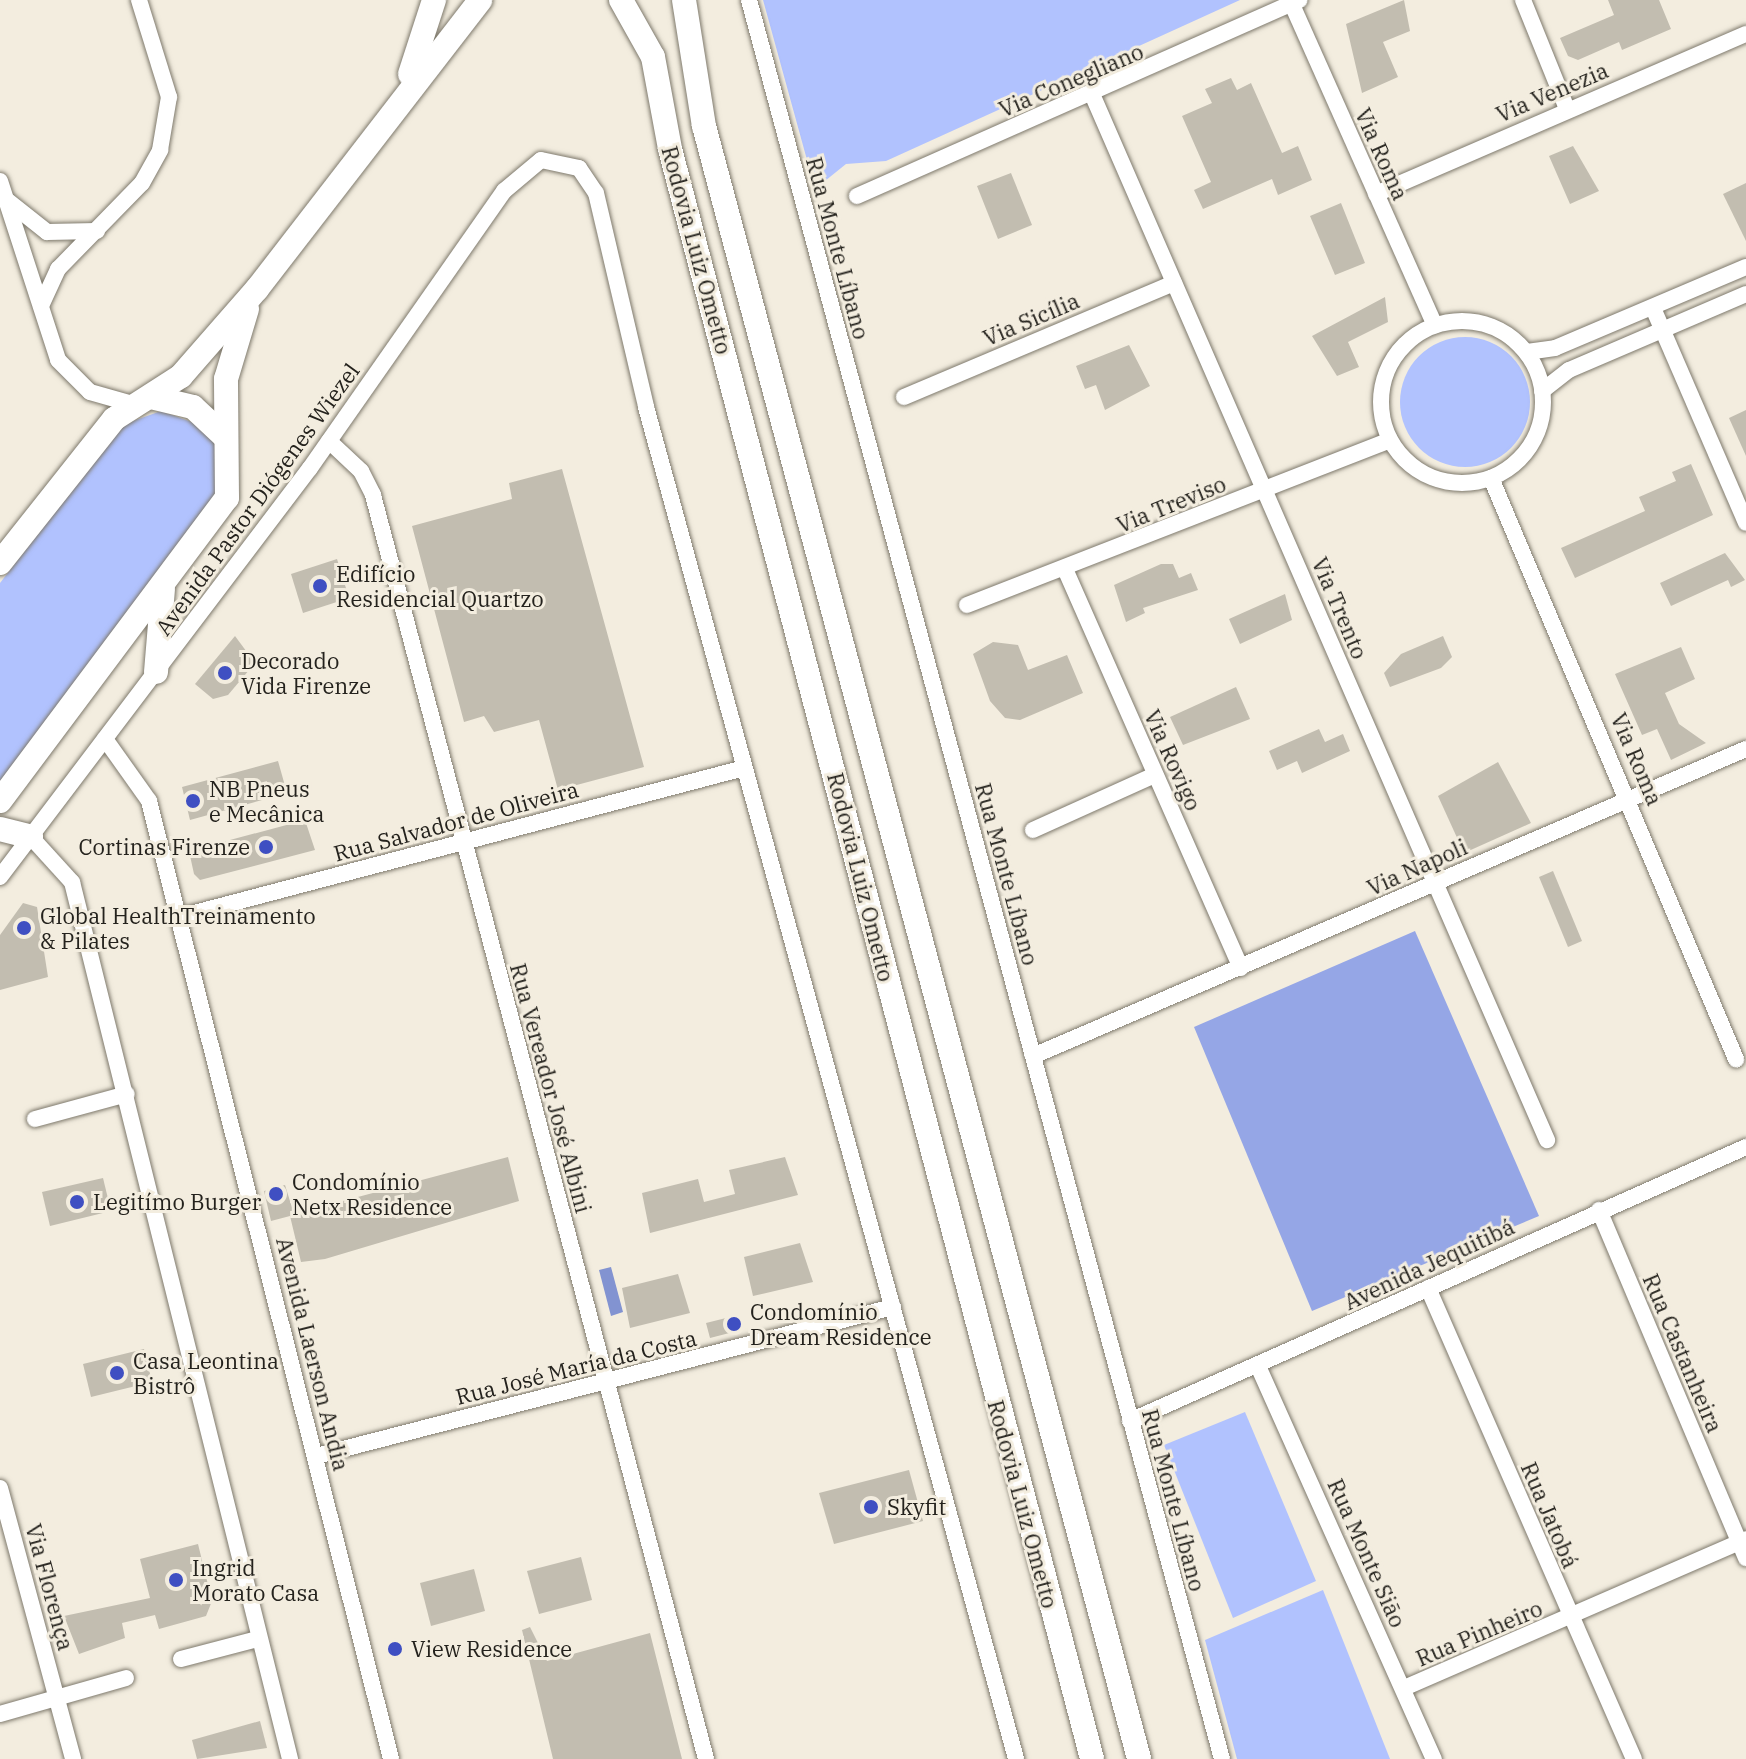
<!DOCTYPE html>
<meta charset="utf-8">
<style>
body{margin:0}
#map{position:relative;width:1746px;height:1759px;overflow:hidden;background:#f3eddf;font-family:"IBM Plex Serif",serif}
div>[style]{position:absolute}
.green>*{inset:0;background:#b1c2fe}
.round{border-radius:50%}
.forest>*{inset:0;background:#95a6e6}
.water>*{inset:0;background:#8293d1}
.building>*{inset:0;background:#c2bdb0}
.roads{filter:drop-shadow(0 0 2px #7e796c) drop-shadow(0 0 2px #7e796c)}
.street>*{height:16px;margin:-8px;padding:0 8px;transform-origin:8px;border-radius:8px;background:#fff}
.street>.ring{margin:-8px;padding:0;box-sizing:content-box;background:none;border:16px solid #fff;border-radius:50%}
.primary>*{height:24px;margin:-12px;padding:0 12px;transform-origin:12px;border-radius:12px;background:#fff}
.dots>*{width:22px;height:22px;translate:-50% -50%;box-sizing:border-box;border:4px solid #f3eddf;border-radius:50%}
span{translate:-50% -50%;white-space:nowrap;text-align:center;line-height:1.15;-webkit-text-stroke:6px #f3eddf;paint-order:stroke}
.street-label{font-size:22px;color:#24221d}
.poi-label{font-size:22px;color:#24221d}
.left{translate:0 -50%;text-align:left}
.right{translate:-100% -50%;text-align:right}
</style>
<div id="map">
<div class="green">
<i style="clip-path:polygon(763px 0,1240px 0,886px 161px,846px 164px,815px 189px)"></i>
<i class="round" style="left:1400px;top:337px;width:130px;height:130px"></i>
<i style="clip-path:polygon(161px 411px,200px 425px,213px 441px,221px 461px,214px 502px,0 784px,0 583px,122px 425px)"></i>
<i style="clip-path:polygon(1245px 1412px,1316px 1581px,1233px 1618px,1164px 1445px)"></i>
<i style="clip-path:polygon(1323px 1590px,1390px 1759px,1237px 1759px,1205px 1640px)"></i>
</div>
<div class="forest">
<i style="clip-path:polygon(1415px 931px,1539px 1216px,1312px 1311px,1194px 1027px)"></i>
</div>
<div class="water">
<i style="clip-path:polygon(611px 1267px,623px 1312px,611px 1316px,599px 1270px)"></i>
</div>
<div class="building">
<i style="clip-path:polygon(1404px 0,1410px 31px,1383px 42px,1398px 77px,1362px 93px,1346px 24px)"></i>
<i style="clip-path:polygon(1608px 0,1659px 0,1671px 29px,1622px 50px,1619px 42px,1578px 60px,1568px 56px,1560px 38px,1614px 15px)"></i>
<i style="clip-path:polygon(1231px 78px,1237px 90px,1251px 83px,1282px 153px,1298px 146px,1312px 180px,1278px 195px,1272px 179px,1203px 209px,1194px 190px,1211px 182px,1182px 116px,1212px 103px,1205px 89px)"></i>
<i style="clip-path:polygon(1573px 146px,1599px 191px,1570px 204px,1549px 156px)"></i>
<i style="clip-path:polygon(1011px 173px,1032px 225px,998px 239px,977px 186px)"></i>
<i style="clip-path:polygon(1746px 183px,1746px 241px,1723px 194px)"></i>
<i style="clip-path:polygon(1341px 203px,1365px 263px,1335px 275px,1310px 216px)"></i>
<i style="clip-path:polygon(1385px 297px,1388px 322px,1348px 342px,1359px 367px,1337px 376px,1312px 336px)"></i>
<i style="clip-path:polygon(1129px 345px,1150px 386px,1105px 410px,1096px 385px,1085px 389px,1076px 366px)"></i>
<i style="clip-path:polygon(1746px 410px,1746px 456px,1729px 418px)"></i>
<i style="clip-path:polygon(1691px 464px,1713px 515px,1575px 578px,1561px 548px,1645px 511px,1639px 497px,1676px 481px,1672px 472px)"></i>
<i style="clip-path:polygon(562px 469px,644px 767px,558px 790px,539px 720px,494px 732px,484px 716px,464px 722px,412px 526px,512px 499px,509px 483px)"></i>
<i style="clip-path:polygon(1725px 553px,1745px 580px,1731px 587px,1728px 580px,1671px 606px,1660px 583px)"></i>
<i style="clip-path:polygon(337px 559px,349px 598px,303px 613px,291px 574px)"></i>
<i style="clip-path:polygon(1161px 564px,1173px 564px,1179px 578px,1191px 573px,1198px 590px,1143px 608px,1145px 613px,1126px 622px,1114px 585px)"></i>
<i style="clip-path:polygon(1285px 594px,1292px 620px,1240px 644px,1229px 619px)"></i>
<i style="clip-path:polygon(235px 636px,255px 663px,228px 695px,213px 699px,195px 684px)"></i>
<i style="clip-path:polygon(1443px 636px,1452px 657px,1441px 668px,1390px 687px,1384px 673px,1401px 654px)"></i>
<i style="clip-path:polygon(993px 642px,1018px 645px,1028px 670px,1067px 655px,1083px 693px,1020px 720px,1005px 718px,990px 701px,973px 654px)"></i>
<i style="clip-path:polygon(1681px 647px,1695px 679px,1665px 693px,1679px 724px,1706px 743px,1671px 760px,1657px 729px,1642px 735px,1615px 674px)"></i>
<i style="clip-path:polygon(1236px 687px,1250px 719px,1183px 745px,1170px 717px)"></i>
<i style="clip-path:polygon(1319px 729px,1325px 742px,1343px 734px,1350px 751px,1302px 773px,1297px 761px,1277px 770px,1269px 751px)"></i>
<i style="clip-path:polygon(278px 761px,287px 793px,190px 820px,182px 787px)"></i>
<i style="clip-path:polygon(1498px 762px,1531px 823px,1464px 853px,1438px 796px)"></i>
<i style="clip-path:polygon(305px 820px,315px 850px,200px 880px,194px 874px,189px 851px)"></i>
<i style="clip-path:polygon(1553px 871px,1582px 941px,1568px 947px,1539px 877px)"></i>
<i style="clip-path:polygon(23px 903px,37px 907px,48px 977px,0 990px,0 935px)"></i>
<i style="clip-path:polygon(508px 1157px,519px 1201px,325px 1259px,301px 1262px,290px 1216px,271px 1221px,264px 1191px,285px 1185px,294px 1214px)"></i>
<i style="clip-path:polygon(785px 1157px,798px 1195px,650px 1233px,642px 1193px,698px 1179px,704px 1202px,735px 1194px,729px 1170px)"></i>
<i style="clip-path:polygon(103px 1178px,111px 1211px,50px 1226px,42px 1192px)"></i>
<i style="clip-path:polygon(800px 1243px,813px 1282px,753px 1296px,744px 1257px)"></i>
<i style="clip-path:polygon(678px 1274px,690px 1313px,630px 1328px,622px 1288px)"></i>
<i style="clip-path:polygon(738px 1315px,741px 1330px,710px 1338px,706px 1323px)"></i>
<i style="clip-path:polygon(144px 1349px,152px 1382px,91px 1397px,83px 1364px)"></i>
<i style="clip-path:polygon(909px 1470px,923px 1521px,834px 1544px,819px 1493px)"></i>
<i style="clip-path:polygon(198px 1544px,212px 1601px,206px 1616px,159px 1629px,155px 1615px,122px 1623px,125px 1638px,79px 1654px,64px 1616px,150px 1598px,140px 1559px)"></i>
<i style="clip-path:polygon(581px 1557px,592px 1600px,539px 1614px,527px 1571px)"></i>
<i style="clip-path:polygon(474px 1569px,485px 1611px,431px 1626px,420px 1583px)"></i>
<i style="clip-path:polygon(530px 1627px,547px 1661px,650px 1633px,682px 1759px,553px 1759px,522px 1630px)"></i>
<i style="clip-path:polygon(260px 1721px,267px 1748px,197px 1759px,192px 1740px)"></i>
</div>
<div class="roads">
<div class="street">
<i style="left:749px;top:0;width:1821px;rotate:74.95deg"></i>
<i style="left:1290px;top:0;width:356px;rotate:66deg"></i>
<i style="left:1523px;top:0;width:118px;rotate:68deg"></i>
<i style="left:1092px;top:94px;width:1141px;rotate:66.49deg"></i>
<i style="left:0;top:181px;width:188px;rotate:72deg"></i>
<i style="left:58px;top:360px;width:45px;rotate:45deg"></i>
<i style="left:90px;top:392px;width:44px;rotate:15.9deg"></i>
<i style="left:1376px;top:194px;width:403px;rotate:-23.4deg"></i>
<i style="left:857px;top:196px;width:484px;rotate:-23.9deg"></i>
<i style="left:8px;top:201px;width:50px;rotate:38.5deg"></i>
<i style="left:47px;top:232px;width:50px;rotate:-1.1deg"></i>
<i style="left:41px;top:306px;width:41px;rotate:-65.3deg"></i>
<i style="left:58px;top:269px;width:120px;rotate:-45.7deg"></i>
<i style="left:142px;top:183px;width:38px;rotate:-61deg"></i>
<i style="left:160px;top:150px;width:54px;rotate:-80.4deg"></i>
<i style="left:169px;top:97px;width:102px;rotate:-107.2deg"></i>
<i style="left:1653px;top:308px;width:234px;rotate:66.6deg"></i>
<i class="ring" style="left:1381px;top:321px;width:146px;height:146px"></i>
<i style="left:1527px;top:352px;width:28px;rotate:-8deg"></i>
<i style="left:1555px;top:348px;width:207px;rotate:-23deg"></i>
<i style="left:1542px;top:391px;width:34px;rotate:-38deg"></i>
<i style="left:1569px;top:370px;width:193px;rotate:-23.2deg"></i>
<i style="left:904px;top:397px;width:293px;rotate:-22.9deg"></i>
<i style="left:329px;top:441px;width:44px;rotate:43.2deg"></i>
<i style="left:361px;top:471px;width:27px;rotate:63deg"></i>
<i style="left:373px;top:495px;width:1307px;rotate:75.24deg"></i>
<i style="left:1491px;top:478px;width:631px;rotate:67.14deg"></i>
<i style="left:1065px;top:569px;width:436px;rotate:66.2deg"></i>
<i style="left:967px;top:605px;width:454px;rotate:-21.3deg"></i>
<i style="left:105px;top:739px;width:76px;rotate:54.6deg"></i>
<i style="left:149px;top:801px;width:988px;rotate:75.82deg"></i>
<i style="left:1033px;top:830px;width:134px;rotate:-24.3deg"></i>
<i style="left:31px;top:837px;width:61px;rotate:47.7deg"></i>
<i style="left:72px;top:882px;width:904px;rotate:76.04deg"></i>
<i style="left:0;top:877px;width:513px;rotate:-52.84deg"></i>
<i style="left:310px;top:468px;width:338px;rotate:-55deg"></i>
<i style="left:504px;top:191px;width:48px;rotate:-40deg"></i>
<i style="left:541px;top:160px;width:39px;rotate:12deg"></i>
<i style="left:579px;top:168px;width:30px;rotate:56deg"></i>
<i style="left:596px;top:193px;width:220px;rotate:76.8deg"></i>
<i style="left:646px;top:407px;width:1402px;rotate:74.69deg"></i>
<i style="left:179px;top:917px;width:584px;rotate:-14.77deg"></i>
<i style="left:1033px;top:1056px;width:776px;rotate:-23.3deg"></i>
<i style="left:35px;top:1119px;width:95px;rotate:-15.2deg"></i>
<i style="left:1599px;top:1210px;width:378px;rotate:67.1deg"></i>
<i style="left:1428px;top:1288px;width:514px;rotate:66.38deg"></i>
<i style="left:1258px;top:1366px;width:431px;rotate:65.9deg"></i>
<i style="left:1130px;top:1421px;width:674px;rotate:-23.98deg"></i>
<i style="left:316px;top:1456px;width:596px;rotate:-14.48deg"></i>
<i style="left:0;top:1488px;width:281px;rotate:74.9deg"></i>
<i style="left:181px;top:1659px;width:79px;rotate:-14.7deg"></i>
<i style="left:1404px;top:1688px;width:373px;rotate:-23.5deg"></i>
<i style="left:0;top:1714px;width:131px;rotate:-15.9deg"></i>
</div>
<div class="primary">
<i style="left:621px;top:0;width:65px;rotate:60.7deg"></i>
<i style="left:653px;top:57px;width:94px;rotate:79.5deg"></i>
<i style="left:670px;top:149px;width:1664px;rotate:75.31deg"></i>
<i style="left:684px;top:0;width:128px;rotate:81deg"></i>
<i style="left:704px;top:126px;width:1690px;rotate:75.08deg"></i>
<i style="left:410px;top:74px;width:78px;rotate:-72deg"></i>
<i style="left:151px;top:397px;width:43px;rotate:13.4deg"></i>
<i style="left:193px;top:407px;width:42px;rotate:43.1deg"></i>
<i style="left:0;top:563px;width:184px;rotate:-51.6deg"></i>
<i style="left:114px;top:419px;width:80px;rotate:-32.7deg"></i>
<i style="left:181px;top:376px;width:116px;rotate:-48.9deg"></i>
<i style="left:257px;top:289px;width:365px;rotate:-52.3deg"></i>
<i style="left:156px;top:672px;width:83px;rotate:-85.2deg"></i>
<i style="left:0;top:801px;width:379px;rotate:-53.2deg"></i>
<i style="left:227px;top:498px;width:119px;rotate:-90.5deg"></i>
<i style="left:226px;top:379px;width:73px;rotate:-73.3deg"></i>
<i style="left:0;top:829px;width:32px;rotate:14deg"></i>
</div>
</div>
<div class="dots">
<i style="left:320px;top:586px;background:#3f4fc2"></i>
<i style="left:225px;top:673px;background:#3f4fc2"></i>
<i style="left:193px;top:801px;background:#3f4fc2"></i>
<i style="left:266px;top:847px;background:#3f4fc2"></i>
<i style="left:24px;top:928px;background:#3f4fc2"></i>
<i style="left:276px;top:1194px;background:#3f4fc2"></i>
<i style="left:77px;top:1202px;background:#3f4fc2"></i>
<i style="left:734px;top:1324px;background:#3f4fc2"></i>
<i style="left:117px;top:1373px;background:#3f4fc2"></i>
<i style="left:871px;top:1507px;background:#3f4fc2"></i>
<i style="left:176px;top:1580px;background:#3f4fc2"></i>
<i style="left:395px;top:1649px;background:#3f4fc2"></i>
</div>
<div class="street-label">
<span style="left:1071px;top:80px;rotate:-23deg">Via Conegliano</span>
<span style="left:1552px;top:92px;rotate:-23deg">Via Venezia</span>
<span style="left:1382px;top:154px;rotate:66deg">Via Roma</span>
<span style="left:838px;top:248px;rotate:75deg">Rua Monte Líbano</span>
<span style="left:697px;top:250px;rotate:75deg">Rodovia Luiz Ometto</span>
<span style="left:1031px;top:319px;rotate:-23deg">Via Sicília</span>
<span style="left:257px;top:499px;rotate:-54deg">Avenida Pastor Diógenes Wiezel</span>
<span style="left:1171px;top:504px;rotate:-22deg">Via Treviso</span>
<span style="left:1340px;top:608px;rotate:67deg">Via Trento</span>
<span style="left:1637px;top:759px;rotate:67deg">Via Roma</span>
<span style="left:1173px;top:760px;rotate:66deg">Via Rovigo</span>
<span style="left:456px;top:821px;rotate:-15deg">Rua Salvador de Oliveira</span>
<span style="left:1417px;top:867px;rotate:-24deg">Via Napoli</span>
<span style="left:1007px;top:874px;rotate:75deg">Rua Monte Líbano</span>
<span style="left:861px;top:877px;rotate:76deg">Rodovia Luiz Ometto</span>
<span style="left:551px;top:1088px;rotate:75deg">Rua Vereador José Albini</span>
<span style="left:1429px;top:1264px;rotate:-25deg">Avenida Jequitibá</span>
<span style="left:1683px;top:1353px;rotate:67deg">Rua Castanheira</span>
<span style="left:313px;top:1354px;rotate:76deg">Avenida Laerson Andia</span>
<span style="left:576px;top:1367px;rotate:-14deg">Rua José María da Costa</span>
<span style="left:1174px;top:1500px;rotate:75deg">Rua Monte Líbano</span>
<span style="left:1023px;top:1504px;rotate:75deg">Rodovia Luiz Ometto</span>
<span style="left:1550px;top:1515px;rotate:67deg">Rua Jatobá</span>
<span style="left:1367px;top:1553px;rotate:66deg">Rua Monte Sião</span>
<span style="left:50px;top:1587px;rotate:75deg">Via Florença</span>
<span style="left:1479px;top:1633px;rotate:-23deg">Rua Pinheiro</span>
</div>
<div class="poi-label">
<span class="left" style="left:336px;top:586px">Edifício<br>Residencial Quartzo</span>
<span class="left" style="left:241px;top:673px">Decorado<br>Vida Firenze</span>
<span class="left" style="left:209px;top:801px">NB Pneus<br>e Mecânica</span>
<span class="right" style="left:250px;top:847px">Cortinas Firenze</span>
<span class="left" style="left:40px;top:928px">Global HealthTreinamento<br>&amp; Pilates</span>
<span class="left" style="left:292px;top:1194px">Condomínio<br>Netx Residence</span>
<span class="left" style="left:93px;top:1202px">Legitímo Burger</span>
<span class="left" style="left:750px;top:1324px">Condomínio<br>Dream Residence</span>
<span class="left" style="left:133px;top:1373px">Casa Leontina<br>Bistrô</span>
<span class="left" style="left:887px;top:1507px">Skyfit</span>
<span class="left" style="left:192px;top:1580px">Ingrid<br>Morato Casa</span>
<span class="left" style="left:411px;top:1649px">View Residence</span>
</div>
</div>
